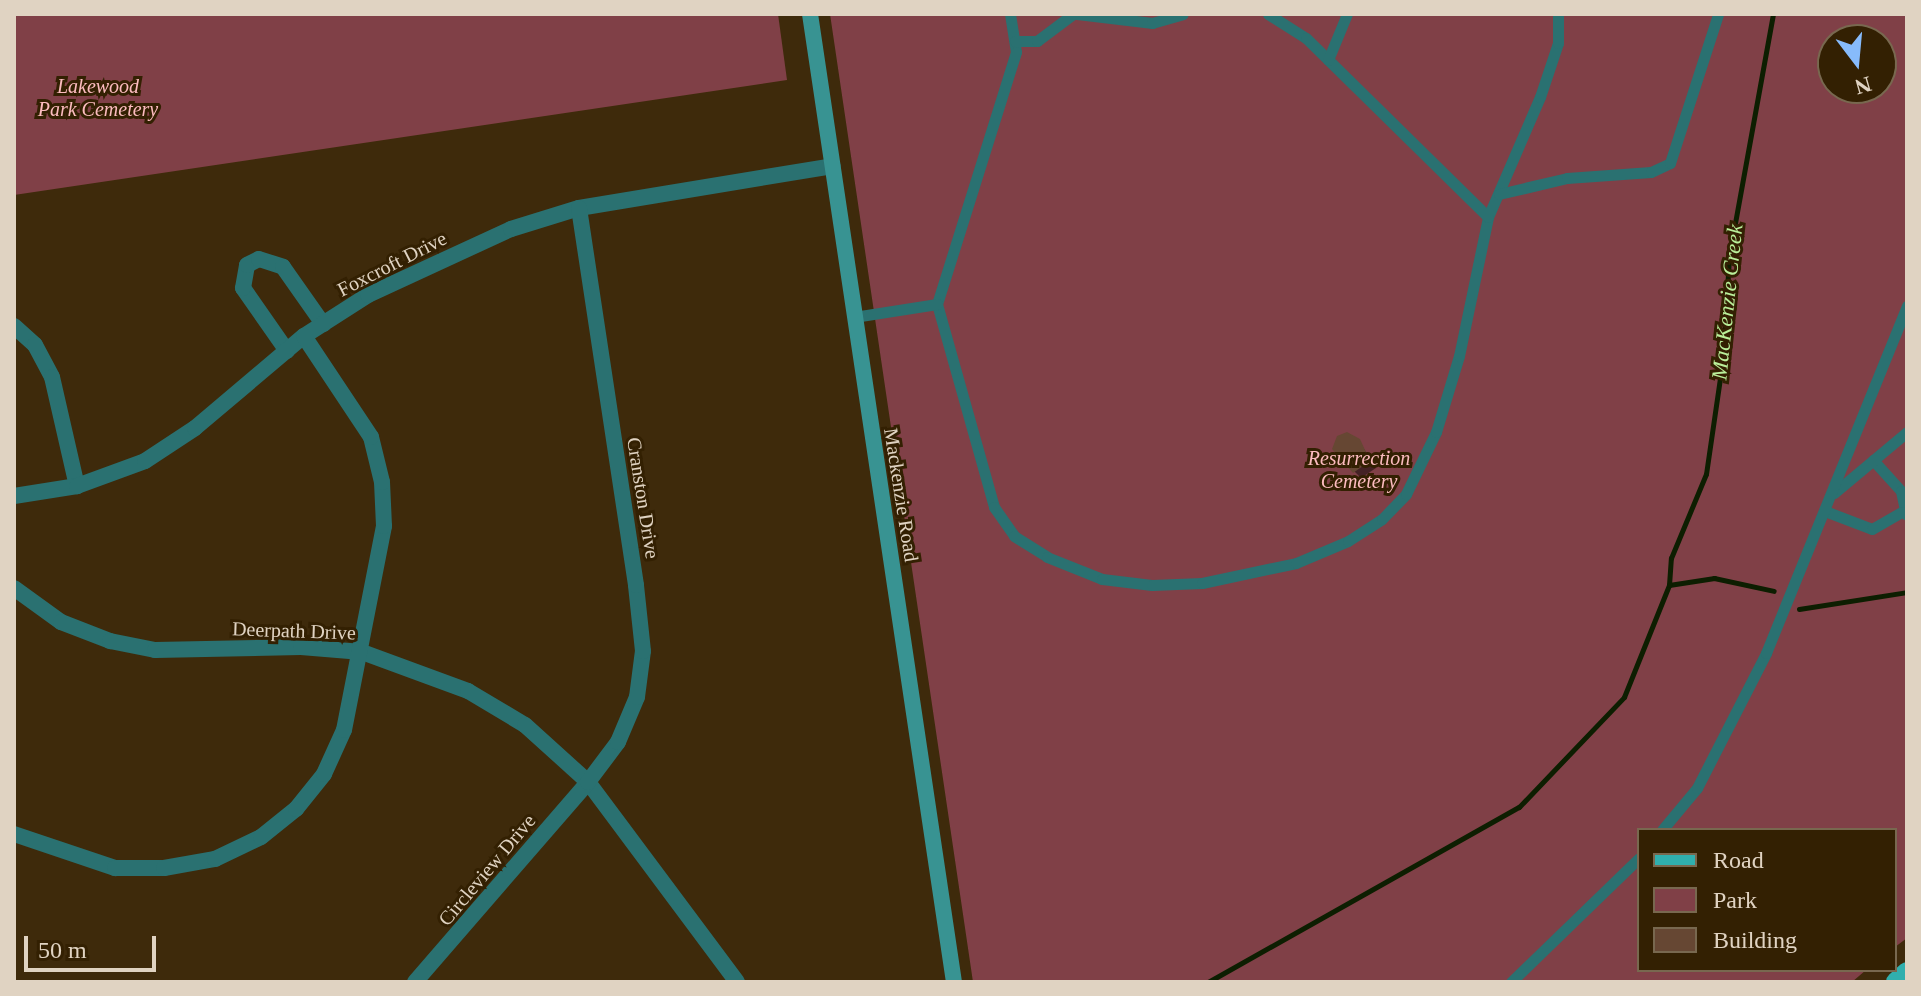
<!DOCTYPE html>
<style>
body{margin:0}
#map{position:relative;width:1921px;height:996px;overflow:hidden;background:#3e2a0b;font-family:"Times New Roman",serif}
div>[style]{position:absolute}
.green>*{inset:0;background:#804047}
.shadow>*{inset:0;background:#0007}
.stream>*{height:5px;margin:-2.5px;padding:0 2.5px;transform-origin:2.5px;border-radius:2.5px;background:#0d1e01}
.building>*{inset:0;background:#664733}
.lane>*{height:11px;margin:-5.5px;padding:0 5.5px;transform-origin:5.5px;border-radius:5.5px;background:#2a7171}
.street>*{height:16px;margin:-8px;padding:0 8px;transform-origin:8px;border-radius:8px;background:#2a7171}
.secondary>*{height:16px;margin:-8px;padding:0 8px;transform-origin:8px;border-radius:8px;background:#389392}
.primary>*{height:20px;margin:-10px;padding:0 10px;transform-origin:10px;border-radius:10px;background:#30afae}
span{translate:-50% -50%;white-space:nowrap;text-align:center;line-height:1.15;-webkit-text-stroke:6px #332002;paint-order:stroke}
.park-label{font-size:20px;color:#fcbbbf;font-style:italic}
.street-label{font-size:20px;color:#e0d3c2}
.water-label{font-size:22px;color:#baf09a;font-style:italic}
.frame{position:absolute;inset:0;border:16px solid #e0d3c2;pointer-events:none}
.legend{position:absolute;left:1637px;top:828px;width:260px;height:144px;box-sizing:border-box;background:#332002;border:2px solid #78684f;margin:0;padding:10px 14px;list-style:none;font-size:24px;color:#e0d3c2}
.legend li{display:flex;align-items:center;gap:16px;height:40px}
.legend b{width:40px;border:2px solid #78684f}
.north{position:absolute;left:1817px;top:24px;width:80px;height:80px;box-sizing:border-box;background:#332002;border:2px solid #78684f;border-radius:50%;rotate:164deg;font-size:22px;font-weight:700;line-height:32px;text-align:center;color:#e0d3c2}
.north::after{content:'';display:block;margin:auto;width:28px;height:36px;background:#87bbfb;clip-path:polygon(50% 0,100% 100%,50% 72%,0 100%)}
.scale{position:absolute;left:24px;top:936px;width:132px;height:36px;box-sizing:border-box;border:4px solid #e0d3c2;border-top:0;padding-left:10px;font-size:24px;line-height:28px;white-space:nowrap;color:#e0d3c2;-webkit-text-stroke:6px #332002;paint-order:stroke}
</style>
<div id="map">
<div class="green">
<i style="clip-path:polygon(14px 14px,778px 14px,787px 80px,14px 195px)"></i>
<i style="clip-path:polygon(evenodd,830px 14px,1907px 14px,1907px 938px,1895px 947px,1895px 830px,1639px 830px,1639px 970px,1866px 970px,1852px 982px,973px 982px,830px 14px,1833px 40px,1881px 40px,1881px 88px,1833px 88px,1833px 40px)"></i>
</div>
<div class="shadow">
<i style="clip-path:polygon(1359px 441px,1376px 468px,1361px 478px,1354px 471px)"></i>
</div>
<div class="stream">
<i style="left:1669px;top:585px;width:46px;rotate:-8.8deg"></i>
<i style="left:1714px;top:578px;width:61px;rotate:12.2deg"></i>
<i style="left:1799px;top:609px;width:109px;rotate:-8.9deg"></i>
<i style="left:1208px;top:982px;width:357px;rotate:-29.4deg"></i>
<i style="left:1519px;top:807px;width:152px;rotate:-46.3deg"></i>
<i style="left:1624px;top:697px;width:121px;rotate:-68.1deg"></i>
<i style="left:1669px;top:585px;width:27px;rotate:-86deg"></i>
<i style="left:1671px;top:558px;width:91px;rotate:-67.4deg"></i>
<i style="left:1706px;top:474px;width:117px;rotate:-81.7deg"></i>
<i style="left:1723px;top:358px;width:102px;rotate:-86.6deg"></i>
<i style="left:1729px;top:256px;width:246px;rotate:-79.7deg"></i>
</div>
<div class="building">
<i style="clip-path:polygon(1347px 432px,1360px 439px,1370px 461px,1353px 473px,1332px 449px,1337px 436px)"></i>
</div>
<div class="lane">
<i style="left:1010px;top:14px;width:38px;rotate:81deg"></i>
<i style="left:1016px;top:52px;width:264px;rotate:107.4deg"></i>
<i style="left:937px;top:304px;width:211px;rotate:74.3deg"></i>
<i style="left:994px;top:507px;width:35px;rotate:55deg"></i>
<i style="left:1014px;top:536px;width:39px;rotate:32deg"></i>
<i style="left:1047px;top:557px;width:59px;rotate:21.8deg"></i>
<i style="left:1102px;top:579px;width:50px;rotate:6.8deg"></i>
<i style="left:1152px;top:585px;width:50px;rotate:-2.3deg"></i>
<i style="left:1202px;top:583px;width:96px;rotate:-12deg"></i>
<i style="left:1296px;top:563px;width:56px;rotate:-22.9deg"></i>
<i style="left:1348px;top:541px;width:40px;rotate:-32.9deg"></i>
<i style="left:1382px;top:519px;width:35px;rotate:-46deg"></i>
<i style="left:1406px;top:494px;width:69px;rotate:-64.2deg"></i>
<i style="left:1436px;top:432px;width:79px;rotate:-73.2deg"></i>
<i style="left:1459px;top:356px;width:142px;rotate:-78.2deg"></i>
<i style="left:1488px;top:217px;width:131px;rotate:-66.6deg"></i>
<i style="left:1540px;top:97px;width:57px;rotate:-71.6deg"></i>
<i style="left:1558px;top:43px;width:29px;rotate:-90deg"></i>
<i style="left:1077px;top:14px;width:76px;rotate:6.8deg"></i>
<i style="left:1152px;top:23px;width:32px;rotate:-16deg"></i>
<i style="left:1268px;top:14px;width:45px;rotate:32.3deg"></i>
<i style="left:1306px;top:38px;width:255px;rotate:44.5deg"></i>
<i style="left:1015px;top:41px;width:22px"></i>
<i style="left:1037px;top:41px;width:45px;rotate:-36.9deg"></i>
<i style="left:1328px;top:60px;width:50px;rotate:-67.6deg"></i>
<i style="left:1499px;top:194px;width:70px;rotate:-13.2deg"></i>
<i style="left:1567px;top:178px;width:84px;rotate:-4.1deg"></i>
<i style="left:1651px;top:172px;width:21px;rotate:-25deg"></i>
<i style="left:1670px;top:163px;width:157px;rotate:-72.1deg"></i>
<i style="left:854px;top:317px;width:84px;rotate:-8.9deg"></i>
<i style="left:1873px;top:460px;width:42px;rotate:47.9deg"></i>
<i style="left:1901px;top:491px;width:24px;rotate:78deg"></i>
<i style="left:1834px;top:493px;width:95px;rotate:-39.9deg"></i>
<i style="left:1825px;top:511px;width:50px;rotate:21deg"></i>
<i style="left:1872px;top:529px;width:34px;rotate:-30deg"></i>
<i style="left:1662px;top:830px;width:55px;rotate:-50.2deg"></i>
<i style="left:1697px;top:788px;width:152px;rotate:-62.9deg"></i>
<i style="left:1766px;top:653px;width:375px;rotate:-67.9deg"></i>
<i style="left:1511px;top:982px;width:178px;rotate:-44.1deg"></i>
</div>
<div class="street">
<i style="left:14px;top:326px;width:28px;rotate:42deg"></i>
<i style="left:35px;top:345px;width:36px;rotate:62deg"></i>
<i style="left:52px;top:377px;width:112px;rotate:77.1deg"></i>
<i style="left:287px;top:351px;width:77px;rotate:-124.9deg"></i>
<i style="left:243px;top:288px;width:23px;rotate:-80deg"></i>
<i style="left:247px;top:265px;width:13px;rotate:-27deg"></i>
<i style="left:259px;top:259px;width:25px;rotate:18deg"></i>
<i style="left:283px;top:267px;width:70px;rotate:54.9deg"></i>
<i style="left:14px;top:496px;width:64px;rotate:-9deg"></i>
<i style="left:77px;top:486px;width:72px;rotate:-20.2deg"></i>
<i style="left:145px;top:461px;width:60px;rotate:-33.4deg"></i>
<i style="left:195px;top:428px;width:143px;rotate:-40.2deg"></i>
<i style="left:304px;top:336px;width:76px;rotate:-32.6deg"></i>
<i style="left:368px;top:295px;width:157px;rotate:-24.8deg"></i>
<i style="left:511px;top:229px;width:71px;rotate:-17.2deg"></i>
<i style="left:579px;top:208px;width:257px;rotate:-9.4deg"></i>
<i style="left:14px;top:588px;width:58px;rotate:35.9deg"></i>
<i style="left:61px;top:622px;width:53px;rotate:21.2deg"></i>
<i style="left:110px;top:641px;width:46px;rotate:11.3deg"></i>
<i style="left:155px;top:650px;width:146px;rotate:-1.2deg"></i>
<i style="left:301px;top:647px;width:61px;rotate:4.7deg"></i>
<i style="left:362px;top:652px;width:113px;rotate:20.2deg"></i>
<i style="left:468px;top:691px;width:66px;rotate:30.8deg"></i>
<i style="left:525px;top:725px;width:85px;rotate:42.1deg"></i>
<i style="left:588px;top:782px;width:249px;rotate:53.3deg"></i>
<i style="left:14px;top:834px;width:107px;rotate:18.6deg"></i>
<i style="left:115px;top:868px;width:49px"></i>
<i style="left:164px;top:868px;width:52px;rotate:-10deg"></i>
<i style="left:215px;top:859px;width:51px;rotate:-25.6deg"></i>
<i style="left:261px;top:837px;width:45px;rotate:-38.7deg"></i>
<i style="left:296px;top:809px;width:45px;rotate:-51.3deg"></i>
<i style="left:324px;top:774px;width:48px;rotate:-65.6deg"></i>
<i style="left:344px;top:730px;width:208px;rotate:-78.9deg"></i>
<i style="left:384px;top:526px;width:44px;rotate:-92.6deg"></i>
<i style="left:382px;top:482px;width:46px;rotate:-103.7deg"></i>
<i style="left:371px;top:437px;width:121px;rotate:-123.6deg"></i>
<i style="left:415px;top:982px;width:264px;rotate:-49.1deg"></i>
<i style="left:588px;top:782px;width:50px;rotate:-53.1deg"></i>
<i style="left:618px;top:742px;width:49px;rotate:-67.1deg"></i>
<i style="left:637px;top:697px;width:46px;rotate:-82.6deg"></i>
<i style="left:643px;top:651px;width:66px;rotate:-96.1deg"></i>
<i style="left:636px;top:585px;width:381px;rotate:-98.6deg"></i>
</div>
<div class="secondary">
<i style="left:810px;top:14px;width:979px;rotate:81.54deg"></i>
</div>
<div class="primary">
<i style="left:1896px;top:982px;width:15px;rotate:-42deg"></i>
</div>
<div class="park-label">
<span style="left:98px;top:98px">Lakewood<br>Park Cemetery</span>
<span style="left:1359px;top:470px">Resurrection<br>Cemetery</span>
</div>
<div class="street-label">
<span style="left:392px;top:264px;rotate:-27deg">Foxcroft Drive</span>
<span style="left:901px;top:495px;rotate:81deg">Mackenzie Road</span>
<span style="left:643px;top:498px;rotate:81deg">Cranston Drive</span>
<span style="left:294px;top:631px;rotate:2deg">Deerpath Drive</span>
<span style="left:487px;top:870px;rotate:-50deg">Circleview Drive</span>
</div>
<div class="water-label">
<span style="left:1727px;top:302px;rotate:-84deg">MacKenzie Creek</span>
</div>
<div class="frame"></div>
<ul class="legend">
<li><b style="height:10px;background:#30afae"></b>Road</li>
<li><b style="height:22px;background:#804047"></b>Park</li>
<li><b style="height:22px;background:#664733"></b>Building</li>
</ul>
<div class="north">N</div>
<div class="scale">50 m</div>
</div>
